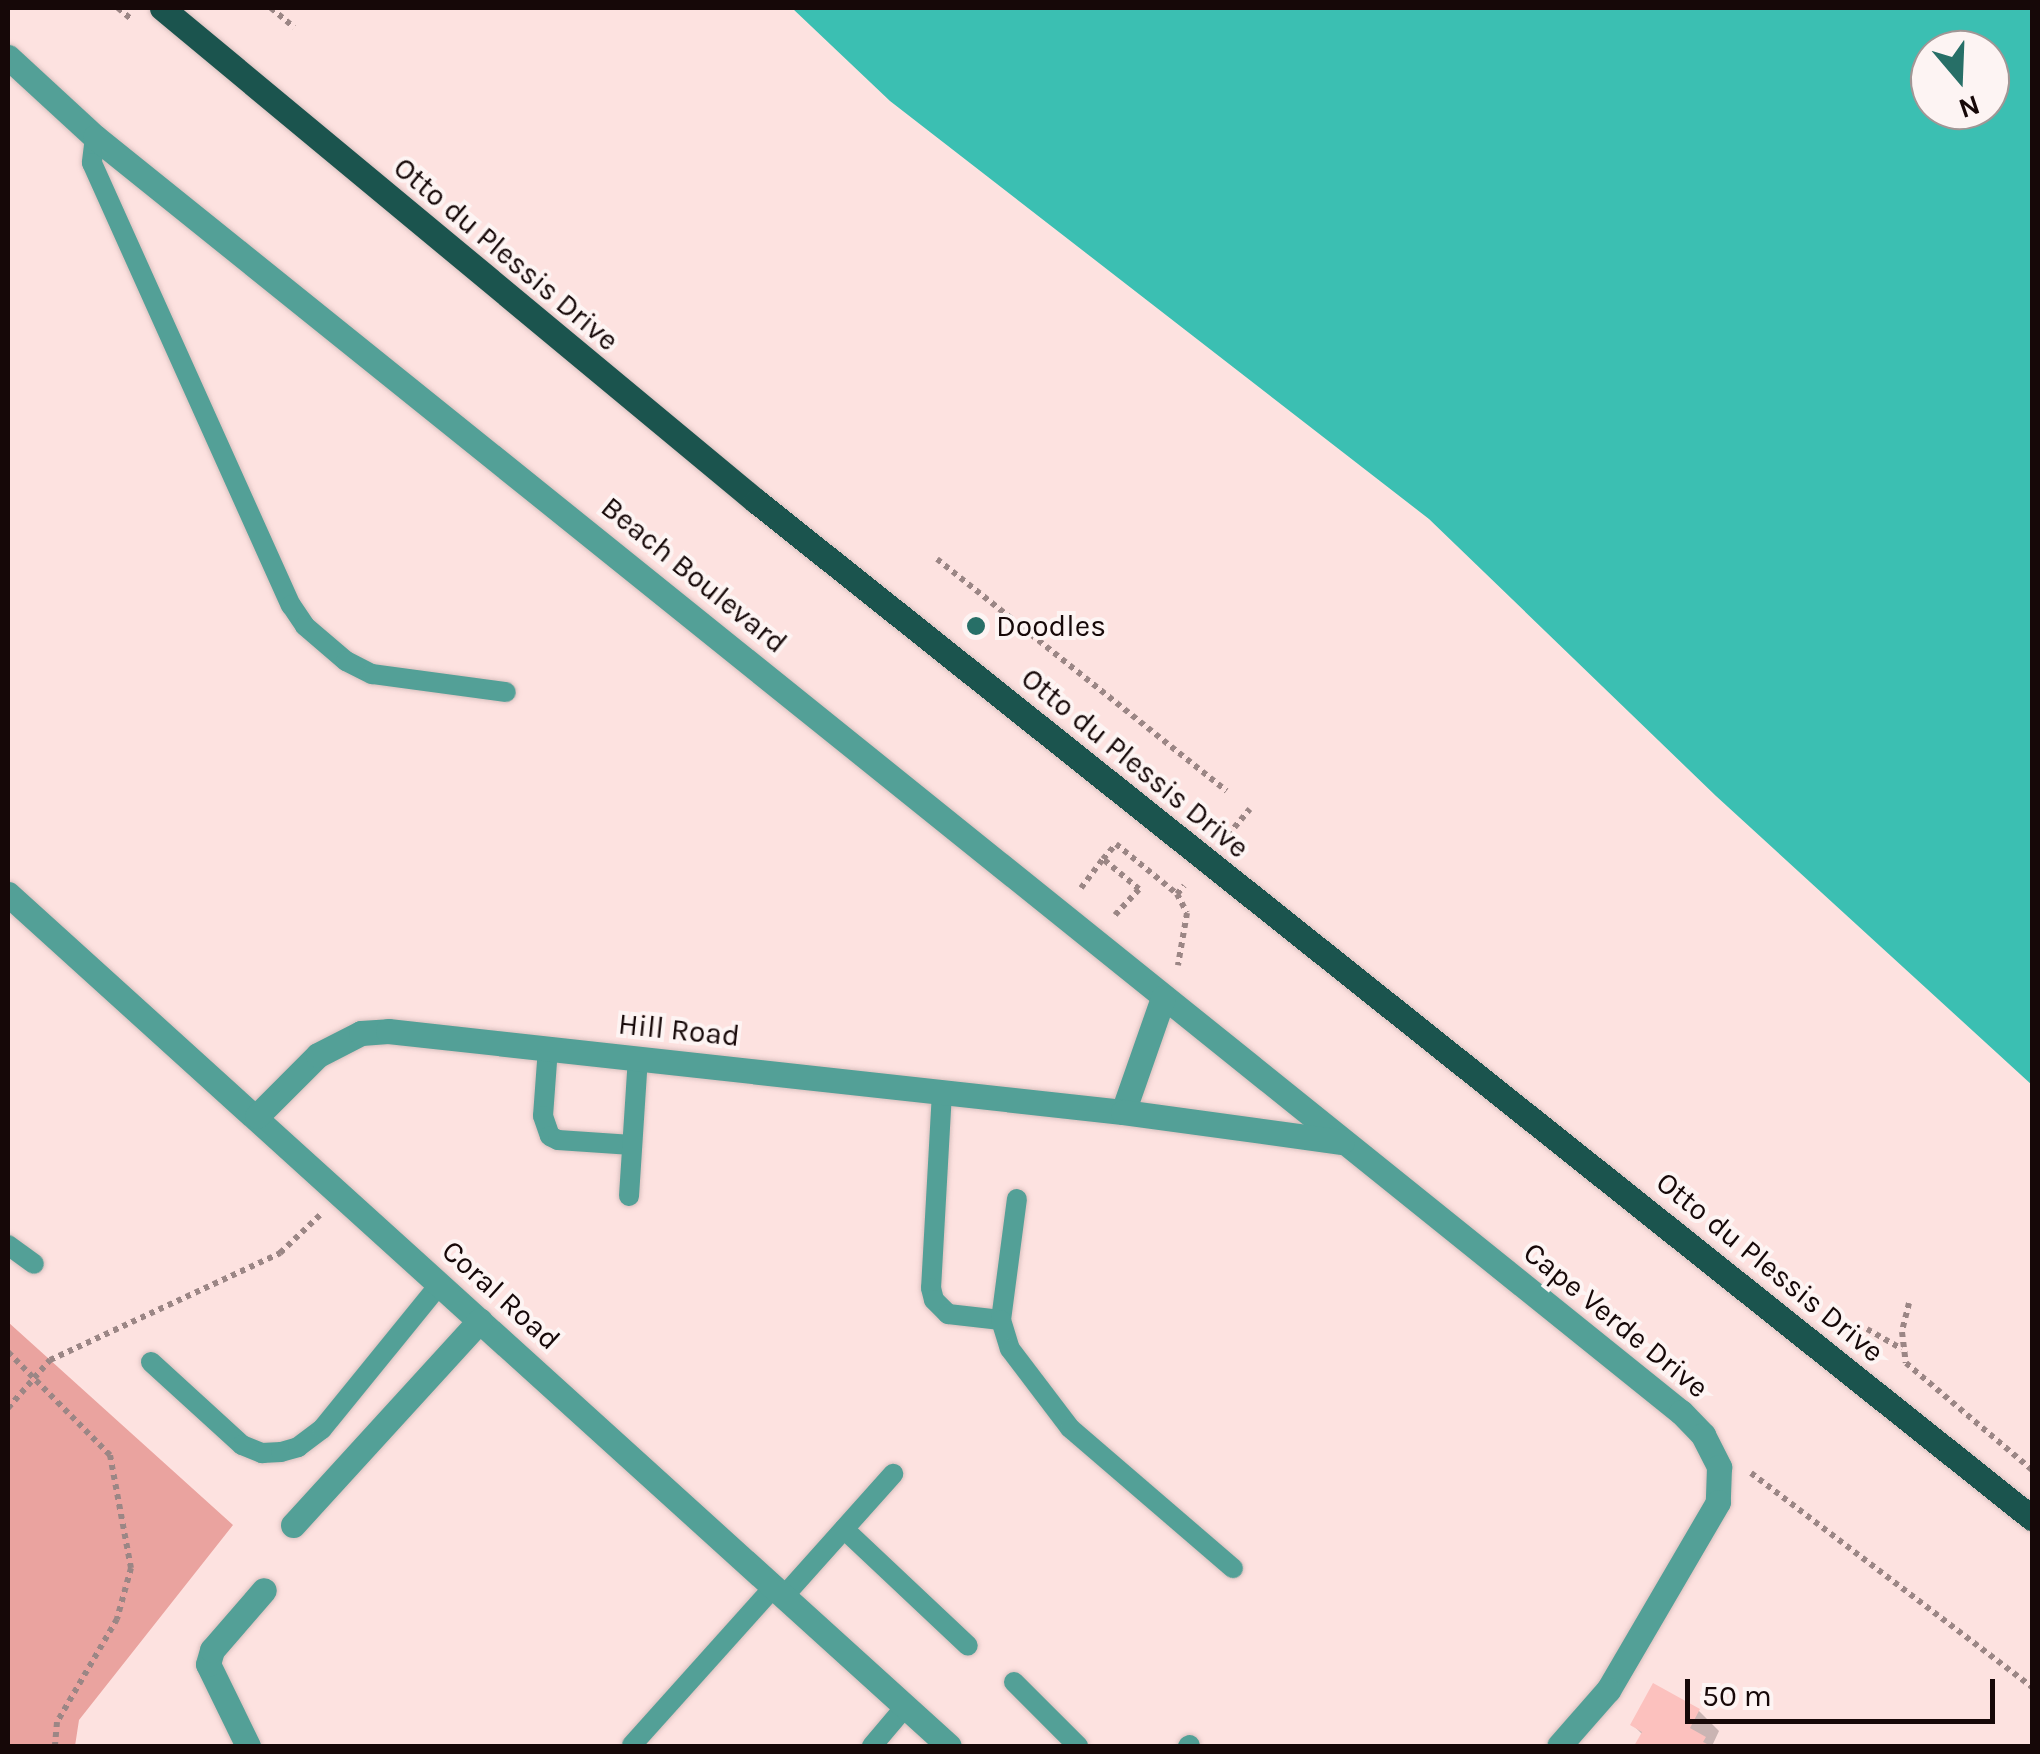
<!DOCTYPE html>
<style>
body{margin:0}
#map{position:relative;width:2040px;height:1754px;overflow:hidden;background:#fde2e0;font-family:Karla,sans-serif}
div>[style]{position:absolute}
.green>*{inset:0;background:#eaa39f}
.water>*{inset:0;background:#3bbfb2}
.shadow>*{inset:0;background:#0003}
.building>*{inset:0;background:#fcc1be}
.path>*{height:6px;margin-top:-3px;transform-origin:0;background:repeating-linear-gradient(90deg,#9b8685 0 5px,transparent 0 10px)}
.roads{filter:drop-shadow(0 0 2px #d8bfbd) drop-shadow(0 0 2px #d8bfbd)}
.service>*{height:20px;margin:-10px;padding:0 10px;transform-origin:10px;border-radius:10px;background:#53a097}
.minor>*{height:25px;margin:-12.5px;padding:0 12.5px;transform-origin:12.5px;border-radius:12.5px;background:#53a097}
.primary>*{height:25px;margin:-12.5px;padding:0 12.5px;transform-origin:12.5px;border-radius:12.5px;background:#1b544e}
.dots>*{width:28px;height:28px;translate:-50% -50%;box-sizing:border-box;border:5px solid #fdf4f3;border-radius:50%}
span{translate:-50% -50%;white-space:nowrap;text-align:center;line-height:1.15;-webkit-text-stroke:8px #fdf4f3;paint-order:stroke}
.street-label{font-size:30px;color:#160808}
.poi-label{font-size:30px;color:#160808}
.left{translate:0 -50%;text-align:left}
.frame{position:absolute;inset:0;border:10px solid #160808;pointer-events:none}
.north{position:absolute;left:1910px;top:30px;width:100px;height:100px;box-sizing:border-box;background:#fdf4f3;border:2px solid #a19695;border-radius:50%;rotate:161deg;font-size:28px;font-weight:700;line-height:40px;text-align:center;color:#160808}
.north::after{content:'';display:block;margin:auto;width:35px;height:45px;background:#276f67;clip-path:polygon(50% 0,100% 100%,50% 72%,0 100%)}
.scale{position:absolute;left:1685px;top:1679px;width:310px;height:45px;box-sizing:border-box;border:5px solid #160808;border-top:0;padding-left:12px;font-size:30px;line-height:35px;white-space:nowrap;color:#160808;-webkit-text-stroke:8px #fdf4f3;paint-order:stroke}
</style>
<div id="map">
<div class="green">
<i style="clip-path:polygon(8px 1322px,233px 1525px,79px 1720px,75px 1746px,8px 1746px)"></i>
</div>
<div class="water">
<i style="clip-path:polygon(evenodd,792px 8px,2032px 8px,2032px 1085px,1716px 796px,1429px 519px,890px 101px,792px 8px,1930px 50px,1990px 50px,1990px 110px,1930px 110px,1930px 50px)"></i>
</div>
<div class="shadow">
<i style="clip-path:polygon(1654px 1687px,1699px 1711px,1719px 1731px,1712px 1746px,1636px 1746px,1643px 1735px,1633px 1725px)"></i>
</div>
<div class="building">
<i style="clip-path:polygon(1653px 1683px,1700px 1709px,1690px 1728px,1706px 1737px,1703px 1742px,1711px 1746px,1634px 1746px,1642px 1732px,1630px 1725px)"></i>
</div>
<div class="path">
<i style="left:118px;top:8px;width:17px;rotate:40deg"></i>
<i style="left:271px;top:8px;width:30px;rotate:40deg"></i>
<i style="left:937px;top:559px;width:371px;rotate:38.7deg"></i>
<i style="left:1228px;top:835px;width:34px;rotate:-50deg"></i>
<i style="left:1081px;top:888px;width:36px;rotate:-53deg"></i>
<i style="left:1177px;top:894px;width:21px;rotate:62deg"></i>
<i style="left:1187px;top:913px;width:53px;rotate:99.8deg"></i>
<i style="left:1115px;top:915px;width:35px;rotate:-47deg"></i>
<i style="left:1139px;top:889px;width:47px;rotate:-140.2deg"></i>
<i style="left:1103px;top:859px;width:20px;rotate:-49deg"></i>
<i style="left:1116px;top:844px;width:79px;rotate:39.3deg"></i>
<i style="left:1177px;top:894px;width:11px;rotate:-49deg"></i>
<i style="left:1909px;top:1303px;width:30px;rotate:104deg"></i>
<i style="left:1902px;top:1332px;width:31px;rotate:83deg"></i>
<i style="left:1906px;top:1363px;width:165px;rotate:40.3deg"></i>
<i style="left:1867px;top:1329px;width:40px;rotate:29.7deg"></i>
<i style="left:8px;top:1352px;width:145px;rotate:45.3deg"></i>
<i style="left:110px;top:1455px;width:115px;rotate:79.5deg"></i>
<i style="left:131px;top:1568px;width:53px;rotate:105.4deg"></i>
<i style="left:117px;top:1619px;width:119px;rotate:120.2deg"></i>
<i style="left:57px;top:1722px;width:24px;rotate:95deg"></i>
<i style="left:8px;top:1408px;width:64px;rotate:-48.8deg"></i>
<i style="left:50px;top:1360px;width:254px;rotate:-24.9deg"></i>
<i style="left:280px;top:1253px;width:55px;rotate:-43.5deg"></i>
<i style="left:1751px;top:1473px;width:353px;rotate:37.3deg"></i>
</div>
<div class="roads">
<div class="service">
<i style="left:95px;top:137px;width:26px;rotate:97deg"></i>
<i style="left:92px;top:163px;width:485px;rotate:65.8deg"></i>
<i style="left:291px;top:605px;width:25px;rotate:56deg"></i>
<i style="left:305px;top:626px;width:54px;rotate:40.5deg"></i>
<i style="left:346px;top:661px;width:29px;rotate:27deg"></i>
<i style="left:372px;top:674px;width:135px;rotate:7.7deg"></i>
<i style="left:548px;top:1048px;width:68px;rotate:94.2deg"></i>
<i style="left:543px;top:1116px;width:21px;rotate:71deg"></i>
<i style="left:550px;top:1136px;width:9px;rotate:27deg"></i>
<i style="left:558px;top:1140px;width:74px;rotate:3.9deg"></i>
<i style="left:942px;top:1092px;width:196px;rotate:93.2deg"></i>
<i style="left:931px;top:1288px;width:12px;rotate:76deg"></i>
<i style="left:934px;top:1300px;width:20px;rotate:45deg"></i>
<i style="left:948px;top:1314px;width:53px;rotate:6.5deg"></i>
<i style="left:1001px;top:1320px;width:122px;rotate:-82.5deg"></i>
<i style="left:629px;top:1196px;width:138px;rotate:-86.3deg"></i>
<i style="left:8px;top:1245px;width:32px;rotate:36deg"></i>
<i style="left:1001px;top:1320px;width:30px;rotate:73deg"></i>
<i style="left:1010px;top:1349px;width:99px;rotate:52.8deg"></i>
<i style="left:1070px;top:1428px;width:215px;rotate:40.7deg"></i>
<i style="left:151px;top:1362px;width:123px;rotate:42.4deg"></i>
<i style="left:242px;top:1445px;width:22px;rotate:22deg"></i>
<i style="left:262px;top:1453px;width:19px;rotate:-3deg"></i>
<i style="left:281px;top:1452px;width:18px;rotate:-16deg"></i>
<i style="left:298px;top:1447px;width:30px;rotate:-37deg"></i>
<i style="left:322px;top:1429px;width:187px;rotate:-50.9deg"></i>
<i style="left:844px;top:1529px;width:170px;rotate:43.3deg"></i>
<i style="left:784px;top:1596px;width:164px;rotate:-48.2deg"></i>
<i style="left:1014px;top:1682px;width:91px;rotate:45deg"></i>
<i style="left:632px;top:1745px;width:212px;rotate:-48.1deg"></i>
<i style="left:872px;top:1746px;width:51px;rotate:-49.8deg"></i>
<i style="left:1188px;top:1746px;width:2px;rotate:-27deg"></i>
</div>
<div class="minor">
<i style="left:8px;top:57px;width:118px;rotate:42.6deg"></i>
<i style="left:95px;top:137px;width:2035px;rotate:38.8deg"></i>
<i style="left:1681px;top:1412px;width:32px;rotate:46deg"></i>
<i style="left:1703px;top:1435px;width:36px;rotate:63deg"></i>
<i style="left:1719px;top:1467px;width:35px;rotate:92deg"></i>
<i style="left:1718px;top:1502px;width:218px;rotate:120.3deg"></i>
<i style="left:1608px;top:1690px;width:74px;rotate:131.2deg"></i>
<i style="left:8px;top:894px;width:1269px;rotate:42.16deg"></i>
<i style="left:1123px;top:1112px;width:121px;rotate:-70.7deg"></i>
<i style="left:257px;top:1116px;width:86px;rotate:-45deg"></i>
<i style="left:318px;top:1055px;width:48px;rotate:-27.1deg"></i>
<i style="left:361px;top:1033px;width:27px;rotate:-4deg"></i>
<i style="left:388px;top:1031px;width:739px;rotate:6.29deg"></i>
<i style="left:1123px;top:1112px;width:221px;rotate:7.8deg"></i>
<i style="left:293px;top:1525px;width:277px;rotate:-47.6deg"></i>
<i style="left:248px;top:1746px;width:91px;rotate:-116deg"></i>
<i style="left:208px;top:1664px;width:15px;rotate:-74deg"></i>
<i style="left:212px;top:1650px;width:79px;rotate:-49.1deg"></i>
</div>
<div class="primary">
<i style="left:162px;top:8px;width:772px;rotate:39.69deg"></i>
<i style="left:756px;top:501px;width:1632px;rotate:38.56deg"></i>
</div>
</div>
<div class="dots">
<i style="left:976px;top:626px;background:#276f67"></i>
</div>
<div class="street-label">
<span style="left:506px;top:254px;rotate:40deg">Otto du Plessis Drive</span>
<span style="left:694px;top:575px;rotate:39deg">Beach Boulevard</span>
<span style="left:1135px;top:763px;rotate:39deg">Otto du Plessis Drive</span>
<span style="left:679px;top:1030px;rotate:6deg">Hill Road</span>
<span style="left:1770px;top:1267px;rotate:39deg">Otto du Plessis Drive</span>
<span style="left:501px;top:1295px;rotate:42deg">Coral Road</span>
<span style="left:1616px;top:1320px;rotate:39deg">Cape Verde Drive</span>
</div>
<div class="poi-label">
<span class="left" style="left:996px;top:626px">Doodles</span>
</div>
<div class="frame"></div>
<div class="north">N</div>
<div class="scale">50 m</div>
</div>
